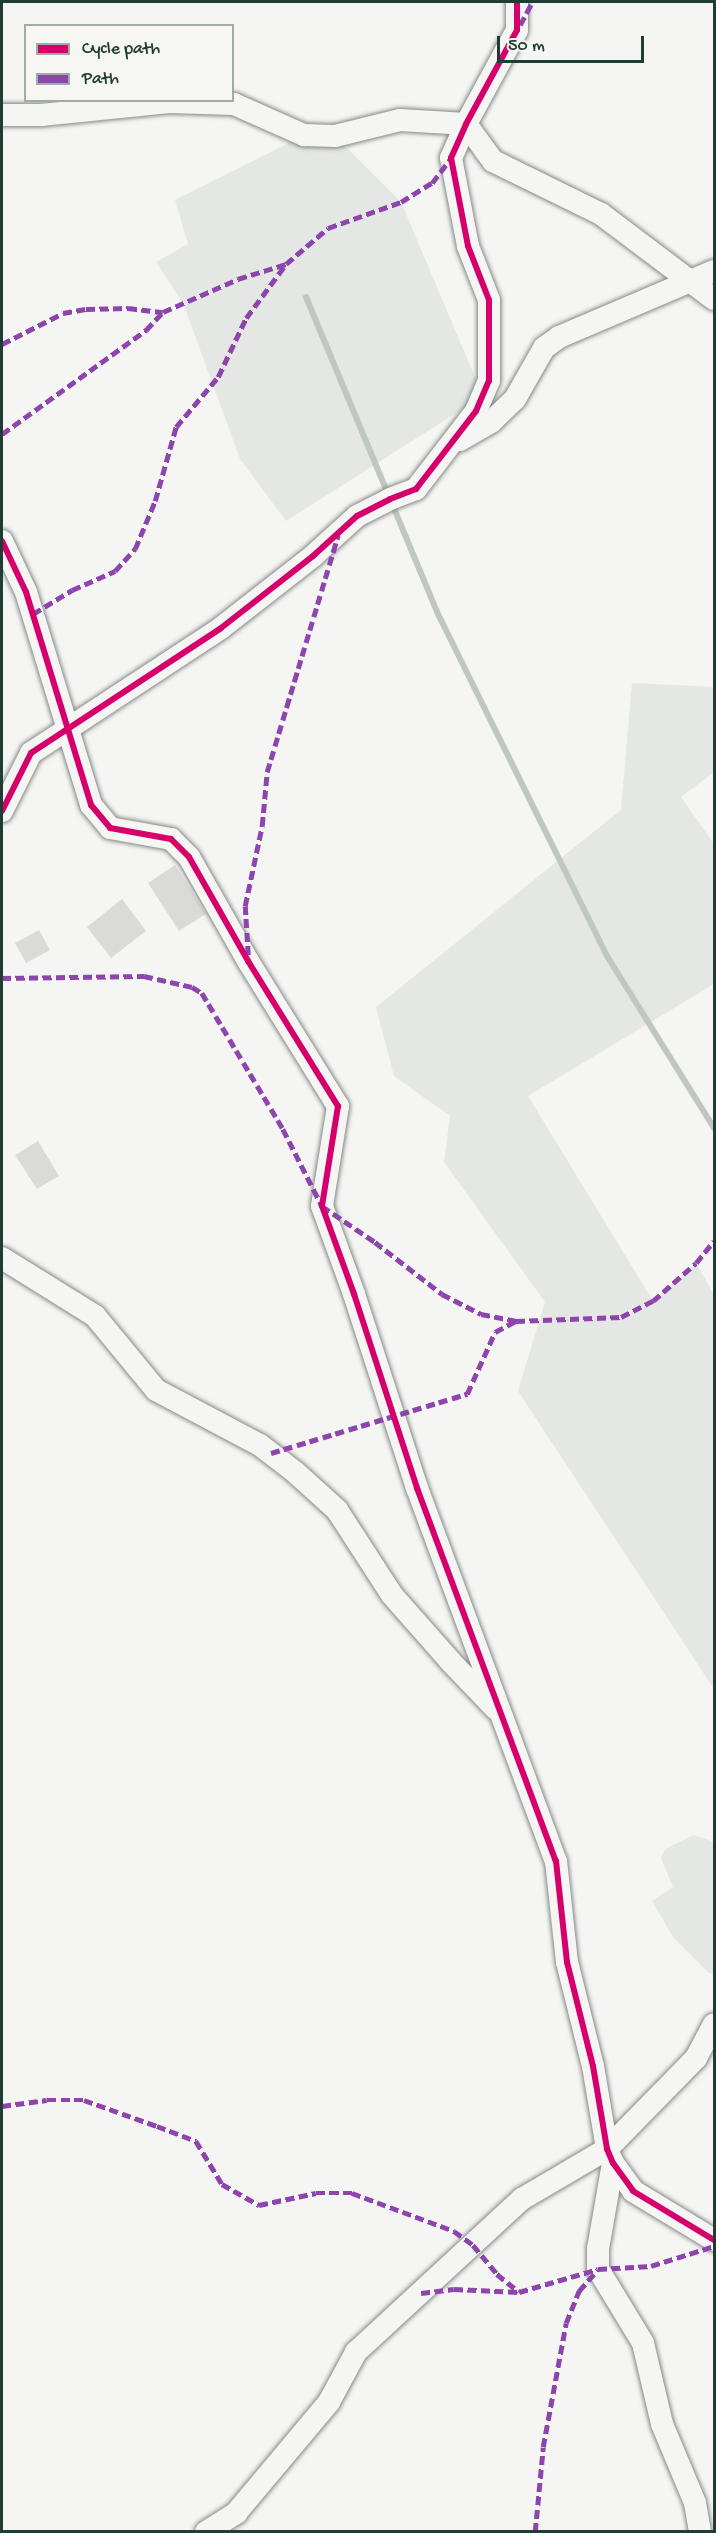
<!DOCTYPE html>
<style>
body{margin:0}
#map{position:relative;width:716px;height:2533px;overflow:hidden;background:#f5f5f3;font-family:"Gochi Hand",sans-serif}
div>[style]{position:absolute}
.green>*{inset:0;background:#e4e7e3}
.stream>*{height:6px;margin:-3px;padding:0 3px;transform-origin:3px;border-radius:3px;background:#c0c7c3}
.building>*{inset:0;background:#dadbd9}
.roads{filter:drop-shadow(0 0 2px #858a88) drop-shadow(0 0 2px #858a88)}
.street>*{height:22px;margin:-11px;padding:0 11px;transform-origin:11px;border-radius:11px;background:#f5f5f3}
.quiet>*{height:4.5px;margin-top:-2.25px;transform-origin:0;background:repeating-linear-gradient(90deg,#8e44ad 0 9px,transparent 0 13.5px)}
.cycleway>*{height:6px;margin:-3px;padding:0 3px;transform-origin:3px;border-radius:3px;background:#d6006c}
span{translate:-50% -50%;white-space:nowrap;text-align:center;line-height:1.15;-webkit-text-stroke:4.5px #f6f6f2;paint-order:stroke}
.frame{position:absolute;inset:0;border:3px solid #1f3d34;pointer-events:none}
.legend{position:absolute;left:24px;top:24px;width:210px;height:78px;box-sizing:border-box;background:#f6f6f2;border:2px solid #a0aca6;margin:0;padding:8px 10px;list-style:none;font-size:18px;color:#1f3d34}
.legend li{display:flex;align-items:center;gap:12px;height:30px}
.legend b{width:30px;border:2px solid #a0aca6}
.scale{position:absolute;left:497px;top:36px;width:147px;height:27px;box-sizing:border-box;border:3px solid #1f3d34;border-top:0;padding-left:8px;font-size:18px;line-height:21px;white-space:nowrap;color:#1f3d34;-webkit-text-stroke:4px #f6f6f2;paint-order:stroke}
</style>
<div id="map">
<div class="green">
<i style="clip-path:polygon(335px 136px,401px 202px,483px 396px,286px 521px,240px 459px,183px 303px,156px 262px,188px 244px,175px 200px,297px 139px)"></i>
<i style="clip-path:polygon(632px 683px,714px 687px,714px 772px,681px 797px,714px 844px,714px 984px,528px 1096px,653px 1301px,696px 1263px,714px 1295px,714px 1689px,518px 1391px,545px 1302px,444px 1162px,450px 1116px,394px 1076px,376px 1007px,621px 810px)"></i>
<i style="clip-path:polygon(694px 1835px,714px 1842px,714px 1974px,709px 1973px,673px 1937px,652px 1901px,673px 1887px,661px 1858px,665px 1849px)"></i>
</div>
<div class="stream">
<i style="left:306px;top:297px;width:346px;rotate:67.4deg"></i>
<i style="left:439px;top:616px;width:379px;rotate:63.7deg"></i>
<i style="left:607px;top:956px;width:203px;rotate:58.1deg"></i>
</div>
<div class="building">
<i style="clip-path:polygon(175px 865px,206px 914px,179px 931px,148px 883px)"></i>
<i style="clip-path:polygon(122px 899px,146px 931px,111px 958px,87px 927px)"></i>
<i style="clip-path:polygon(39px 930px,50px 950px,26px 963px,15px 943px)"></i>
<i style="clip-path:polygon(38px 1141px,59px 1176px,37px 1189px,15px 1155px)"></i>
</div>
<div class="roads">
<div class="street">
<i style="left:2px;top:115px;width:39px"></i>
<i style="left:41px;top:115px;width:129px;rotate:-5.8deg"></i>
<i style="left:169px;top:102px;width:65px;rotate:1.8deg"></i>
<i style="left:234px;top:104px;width:77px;rotate:23.9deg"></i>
<i style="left:304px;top:135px;width:31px;rotate:2deg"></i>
<i style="left:335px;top:136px;width:67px;rotate:-13.8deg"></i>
<i style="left:400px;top:120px;width:66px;rotate:3.5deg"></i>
<i style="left:466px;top:124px;width:46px;rotate:53.9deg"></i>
<i style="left:493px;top:161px;width:120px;rotate:26.1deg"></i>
<i style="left:601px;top:214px;width:141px;rotate:37deg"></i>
<i style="left:460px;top:440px;width:36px;rotate:-30deg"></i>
<i style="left:491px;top:422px;width:33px;rotate:-44deg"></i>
<i style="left:515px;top:399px;width:59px;rotate:-60.4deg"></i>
<i style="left:544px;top:348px;width:19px;rotate:-36deg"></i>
<i style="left:559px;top:337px;width:168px;rotate:-23.1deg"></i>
<i style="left:2px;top:541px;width:56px;rotate:64.8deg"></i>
<i style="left:26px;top:592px;width:223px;rotate:73deg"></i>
<i style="left:91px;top:805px;width:30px;rotate:50deg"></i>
<i style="left:110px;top:828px;width:62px;rotate:10.2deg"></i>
<i style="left:171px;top:839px;width:25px;rotate:45deg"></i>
<i style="left:189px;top:857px;width:120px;rotate:60.4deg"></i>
<i style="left:248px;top:961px;width:171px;rotate:58.2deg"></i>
<i style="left:338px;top:1106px;width:101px;rotate:99.1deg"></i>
<i style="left:322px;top:1206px;width:94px;rotate:70deg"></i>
<i style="left:354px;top:1294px;width:204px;rotate:72deg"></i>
<i style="left:417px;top:1488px;width:398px;rotate:69.6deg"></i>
<i style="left:556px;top:1861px;width:102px;rotate:83.8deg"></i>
<i style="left:567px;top:1962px;width:107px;rotate:76deg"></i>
<i style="left:593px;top:2066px;width:84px;rotate:80.4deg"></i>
<i style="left:607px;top:2149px;width:15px;rotate:67deg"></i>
<i style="left:613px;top:2163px;width:34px;rotate:54deg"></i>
<i style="left:633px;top:2191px;width:95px;rotate:31.2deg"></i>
<i style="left:2px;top:811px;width:65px;rotate:-63.4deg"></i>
<i style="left:31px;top:753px;width:227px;rotate:-33.3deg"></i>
<i style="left:221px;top:628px;width:117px;rotate:-38deg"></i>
<i style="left:313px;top:556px;width:59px;rotate:-42.3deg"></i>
<i style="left:357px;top:516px;width:37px;rotate:-27deg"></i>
<i style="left:390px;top:499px;width:28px;rotate:-21deg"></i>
<i style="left:416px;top:489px;width:98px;rotate:-52.4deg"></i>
<i style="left:476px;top:411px;width:33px;rotate:-67deg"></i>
<i style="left:489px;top:381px;width:81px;rotate:-90deg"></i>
<i style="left:489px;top:300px;width:58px;rotate:-111.3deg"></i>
<i style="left:468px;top:246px;width:90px;rotate:-100.9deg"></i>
<i style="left:451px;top:158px;width:37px;rotate:-66deg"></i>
<i style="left:466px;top:124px;width:107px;rotate:-61.5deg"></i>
<i style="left:517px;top:30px;width:28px;rotate:-90deg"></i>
<i style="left:2px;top:1258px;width:110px;rotate:31.9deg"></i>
<i style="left:95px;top:1316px;width:96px;rotate:50.5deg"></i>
<i style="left:156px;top:1390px;width:118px;rotate:27.9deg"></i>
<i style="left:260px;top:1445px;width:44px;rotate:37.6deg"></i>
<i style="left:295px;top:1472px;width:57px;rotate:42.1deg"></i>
<i style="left:337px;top:1510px;width:101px;rotate:57.1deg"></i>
<i style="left:392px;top:1595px;width:89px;rotate:48.6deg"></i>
<i style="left:451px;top:1662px;width:65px;rotate:46.2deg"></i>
<i style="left:613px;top:2163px;width:87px;rotate:99.9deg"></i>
<i style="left:598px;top:2249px;width:20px;rotate:90deg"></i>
<i style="left:598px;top:2269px;width:87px;rotate:58.7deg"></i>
<i style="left:643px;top:2343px;width:83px;rotate:76.8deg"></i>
<i style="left:662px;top:2424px;width:86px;rotate:67.3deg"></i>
<i style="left:695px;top:2503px;width:29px;rotate:80deg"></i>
<i style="left:206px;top:2532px;width:36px;rotate:-32deg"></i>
<i style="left:236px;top:2513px;width:145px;rotate:-50deg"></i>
<i style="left:329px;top:2402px;width:57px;rotate:-61.6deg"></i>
<i style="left:356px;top:2352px;width:226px;rotate:-42.7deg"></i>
<i style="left:522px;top:2199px;width:99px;rotate:-30.5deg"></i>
<i style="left:607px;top:2149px;width:127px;rotate:-45.6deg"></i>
<i style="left:696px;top:2058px;width:38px;rotate:-62deg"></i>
</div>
</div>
<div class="quiet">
<i style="left:520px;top:25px;width:26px;rotate:-62deg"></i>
<i style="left:2px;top:344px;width:68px;rotate:-26.9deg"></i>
<i style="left:63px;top:313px;width:23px;rotate:-10deg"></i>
<i style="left:86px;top:309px;width:42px;rotate:-1.4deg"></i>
<i style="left:128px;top:308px;width:35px;rotate:7deg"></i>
<i style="left:163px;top:312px;width:82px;rotate:-23.7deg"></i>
<i style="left:238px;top:279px;width:50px;rotate:-17.4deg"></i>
<i style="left:2px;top:434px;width:178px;rotate:-35.8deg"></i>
<i style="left:146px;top:330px;width:25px;rotate:-47deg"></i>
<i style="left:33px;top:614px;width:46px;rotate:-31.6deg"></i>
<i style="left:72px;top:590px;width:47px;rotate:-23.8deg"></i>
<i style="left:115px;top:571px;width:30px;rotate:-48deg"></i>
<i style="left:135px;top:549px;width:52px;rotate:-67.4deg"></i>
<i style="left:155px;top:501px;width:77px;rotate:-74.2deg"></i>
<i style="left:176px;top:427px;width:65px;rotate:-50deg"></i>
<i style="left:218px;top:377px;width:65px;rotate:-64.6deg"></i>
<i style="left:246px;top:318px;width:67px;rotate:-53.5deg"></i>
<i style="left:286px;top:264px;width:55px;rotate:-40.6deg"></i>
<i style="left:328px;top:228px;width:77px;rotate:-19.6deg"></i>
<i style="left:401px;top:202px;width:36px;rotate:-32deg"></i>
<i style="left:432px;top:183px;width:31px;rotate:-53deg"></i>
<i style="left:248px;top:955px;width:49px;rotate:-93.5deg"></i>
<i style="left:245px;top:906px;width:82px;rotate:-78deg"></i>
<i style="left:262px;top:826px;width:54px;rotate:-84.7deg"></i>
<i style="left:267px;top:772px;width:247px;rotate:-73.3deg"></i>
<i style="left:2px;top:978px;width:142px;rotate:-0.8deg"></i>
<i style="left:144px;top:976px;width:49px;rotate:12.9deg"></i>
<i style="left:192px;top:987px;width:12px;rotate:31deg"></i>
<i style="left:202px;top:993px;width:158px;rotate:59.2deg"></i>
<i style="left:283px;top:1129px;width:86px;rotate:63.1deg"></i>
<i style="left:322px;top:1206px;width:64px;rotate:34.2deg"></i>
<i style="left:375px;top:1242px;width:85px;rotate:37.8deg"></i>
<i style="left:442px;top:1294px;width:44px;rotate:27.1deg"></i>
<i style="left:481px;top:1314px;width:36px;rotate:11deg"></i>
<i style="left:271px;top:1453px;width:205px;rotate:-16.8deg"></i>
<i style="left:467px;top:1394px;width:68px;rotate:-65.7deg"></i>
<i style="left:495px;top:1332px;width:24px;rotate:-28deg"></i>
<i style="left:516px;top:1321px;width:105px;rotate:-2.2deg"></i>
<i style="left:621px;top:1317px;width:36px;rotate:-27deg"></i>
<i style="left:653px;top:1301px;width:57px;rotate:-41.5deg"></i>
<i style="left:696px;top:1263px;width:28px;rotate:-51deg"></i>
<i style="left:2px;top:2106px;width:45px;rotate:-7.6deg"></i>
<i style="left:47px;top:2100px;width:37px"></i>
<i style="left:84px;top:2100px;width:77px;rotate:19.6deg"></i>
<i style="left:157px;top:2126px;width:42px;rotate:21deg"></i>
<i style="left:196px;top:2141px;width:50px;rotate:58.8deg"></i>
<i style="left:222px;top:2184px;width:43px;rotate:29.6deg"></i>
<i style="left:259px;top:2205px;width:58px;rotate:-11.9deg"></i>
<i style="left:316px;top:2193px;width:36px"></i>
<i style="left:352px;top:2193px;width:109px;rotate:20.4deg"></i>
<i style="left:454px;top:2231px;width:24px;rotate:36deg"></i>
<i style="left:473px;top:2245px;width:38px;rotate:50deg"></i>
<i style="left:497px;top:2274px;width:28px;rotate:39deg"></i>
<i style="left:421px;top:2293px;width:33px;rotate:-7deg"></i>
<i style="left:454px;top:2289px;width:65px;rotate:2.6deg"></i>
<i style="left:519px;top:2292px;width:82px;rotate:-16.2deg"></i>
<i style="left:598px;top:2269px;width:53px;rotate:-3.2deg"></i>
<i style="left:651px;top:2266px;width:66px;rotate:-17.6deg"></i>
<i style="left:535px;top:2532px;width:85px;rotate:-84.6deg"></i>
<i style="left:543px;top:2447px;width:126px;rotate:-79.5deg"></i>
<i style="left:566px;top:2323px;width:35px;rotate:-68deg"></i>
<i style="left:579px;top:2291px;width:28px;rotate:-49deg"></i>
</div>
<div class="cycleway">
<i style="left:2px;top:541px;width:56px;rotate:64.8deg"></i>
<i style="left:26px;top:592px;width:223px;rotate:73deg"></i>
<i style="left:91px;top:805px;width:30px;rotate:50deg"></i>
<i style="left:110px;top:828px;width:62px;rotate:10.2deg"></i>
<i style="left:171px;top:839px;width:25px;rotate:45deg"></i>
<i style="left:189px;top:857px;width:120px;rotate:60.4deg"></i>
<i style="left:248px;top:961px;width:171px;rotate:58.2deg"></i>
<i style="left:338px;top:1106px;width:101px;rotate:99.1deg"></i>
<i style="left:322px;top:1206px;width:94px;rotate:70deg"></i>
<i style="left:354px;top:1294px;width:204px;rotate:72deg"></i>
<i style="left:417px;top:1488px;width:398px;rotate:69.6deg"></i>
<i style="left:556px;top:1861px;width:102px;rotate:83.8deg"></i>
<i style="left:567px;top:1962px;width:107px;rotate:76deg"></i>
<i style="left:593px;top:2066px;width:84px;rotate:80.4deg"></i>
<i style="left:607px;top:2149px;width:15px;rotate:67deg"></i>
<i style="left:613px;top:2163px;width:34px;rotate:54deg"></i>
<i style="left:633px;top:2191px;width:95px;rotate:31.2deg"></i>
<i style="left:2px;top:811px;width:65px;rotate:-63.4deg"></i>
<i style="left:31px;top:753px;width:227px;rotate:-33.3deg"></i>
<i style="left:221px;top:628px;width:117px;rotate:-38deg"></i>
<i style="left:313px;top:556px;width:59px;rotate:-42.3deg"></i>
<i style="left:357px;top:516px;width:37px;rotate:-27deg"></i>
<i style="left:390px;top:499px;width:28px;rotate:-21deg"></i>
<i style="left:416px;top:489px;width:98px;rotate:-52.4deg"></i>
<i style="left:476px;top:411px;width:33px;rotate:-67deg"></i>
<i style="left:489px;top:381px;width:81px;rotate:-90deg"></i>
<i style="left:489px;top:300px;width:58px;rotate:-111.3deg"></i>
<i style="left:468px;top:246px;width:90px;rotate:-100.9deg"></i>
<i style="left:451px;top:158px;width:37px;rotate:-66deg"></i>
<i style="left:466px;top:124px;width:107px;rotate:-61.5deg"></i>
<i style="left:517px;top:30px;width:28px;rotate:-90deg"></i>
</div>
<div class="frame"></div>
<ul class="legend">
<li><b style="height:8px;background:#d6006c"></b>Cycle path</li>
<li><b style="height:8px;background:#8e44ad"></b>Path</li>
</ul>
<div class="scale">50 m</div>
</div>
